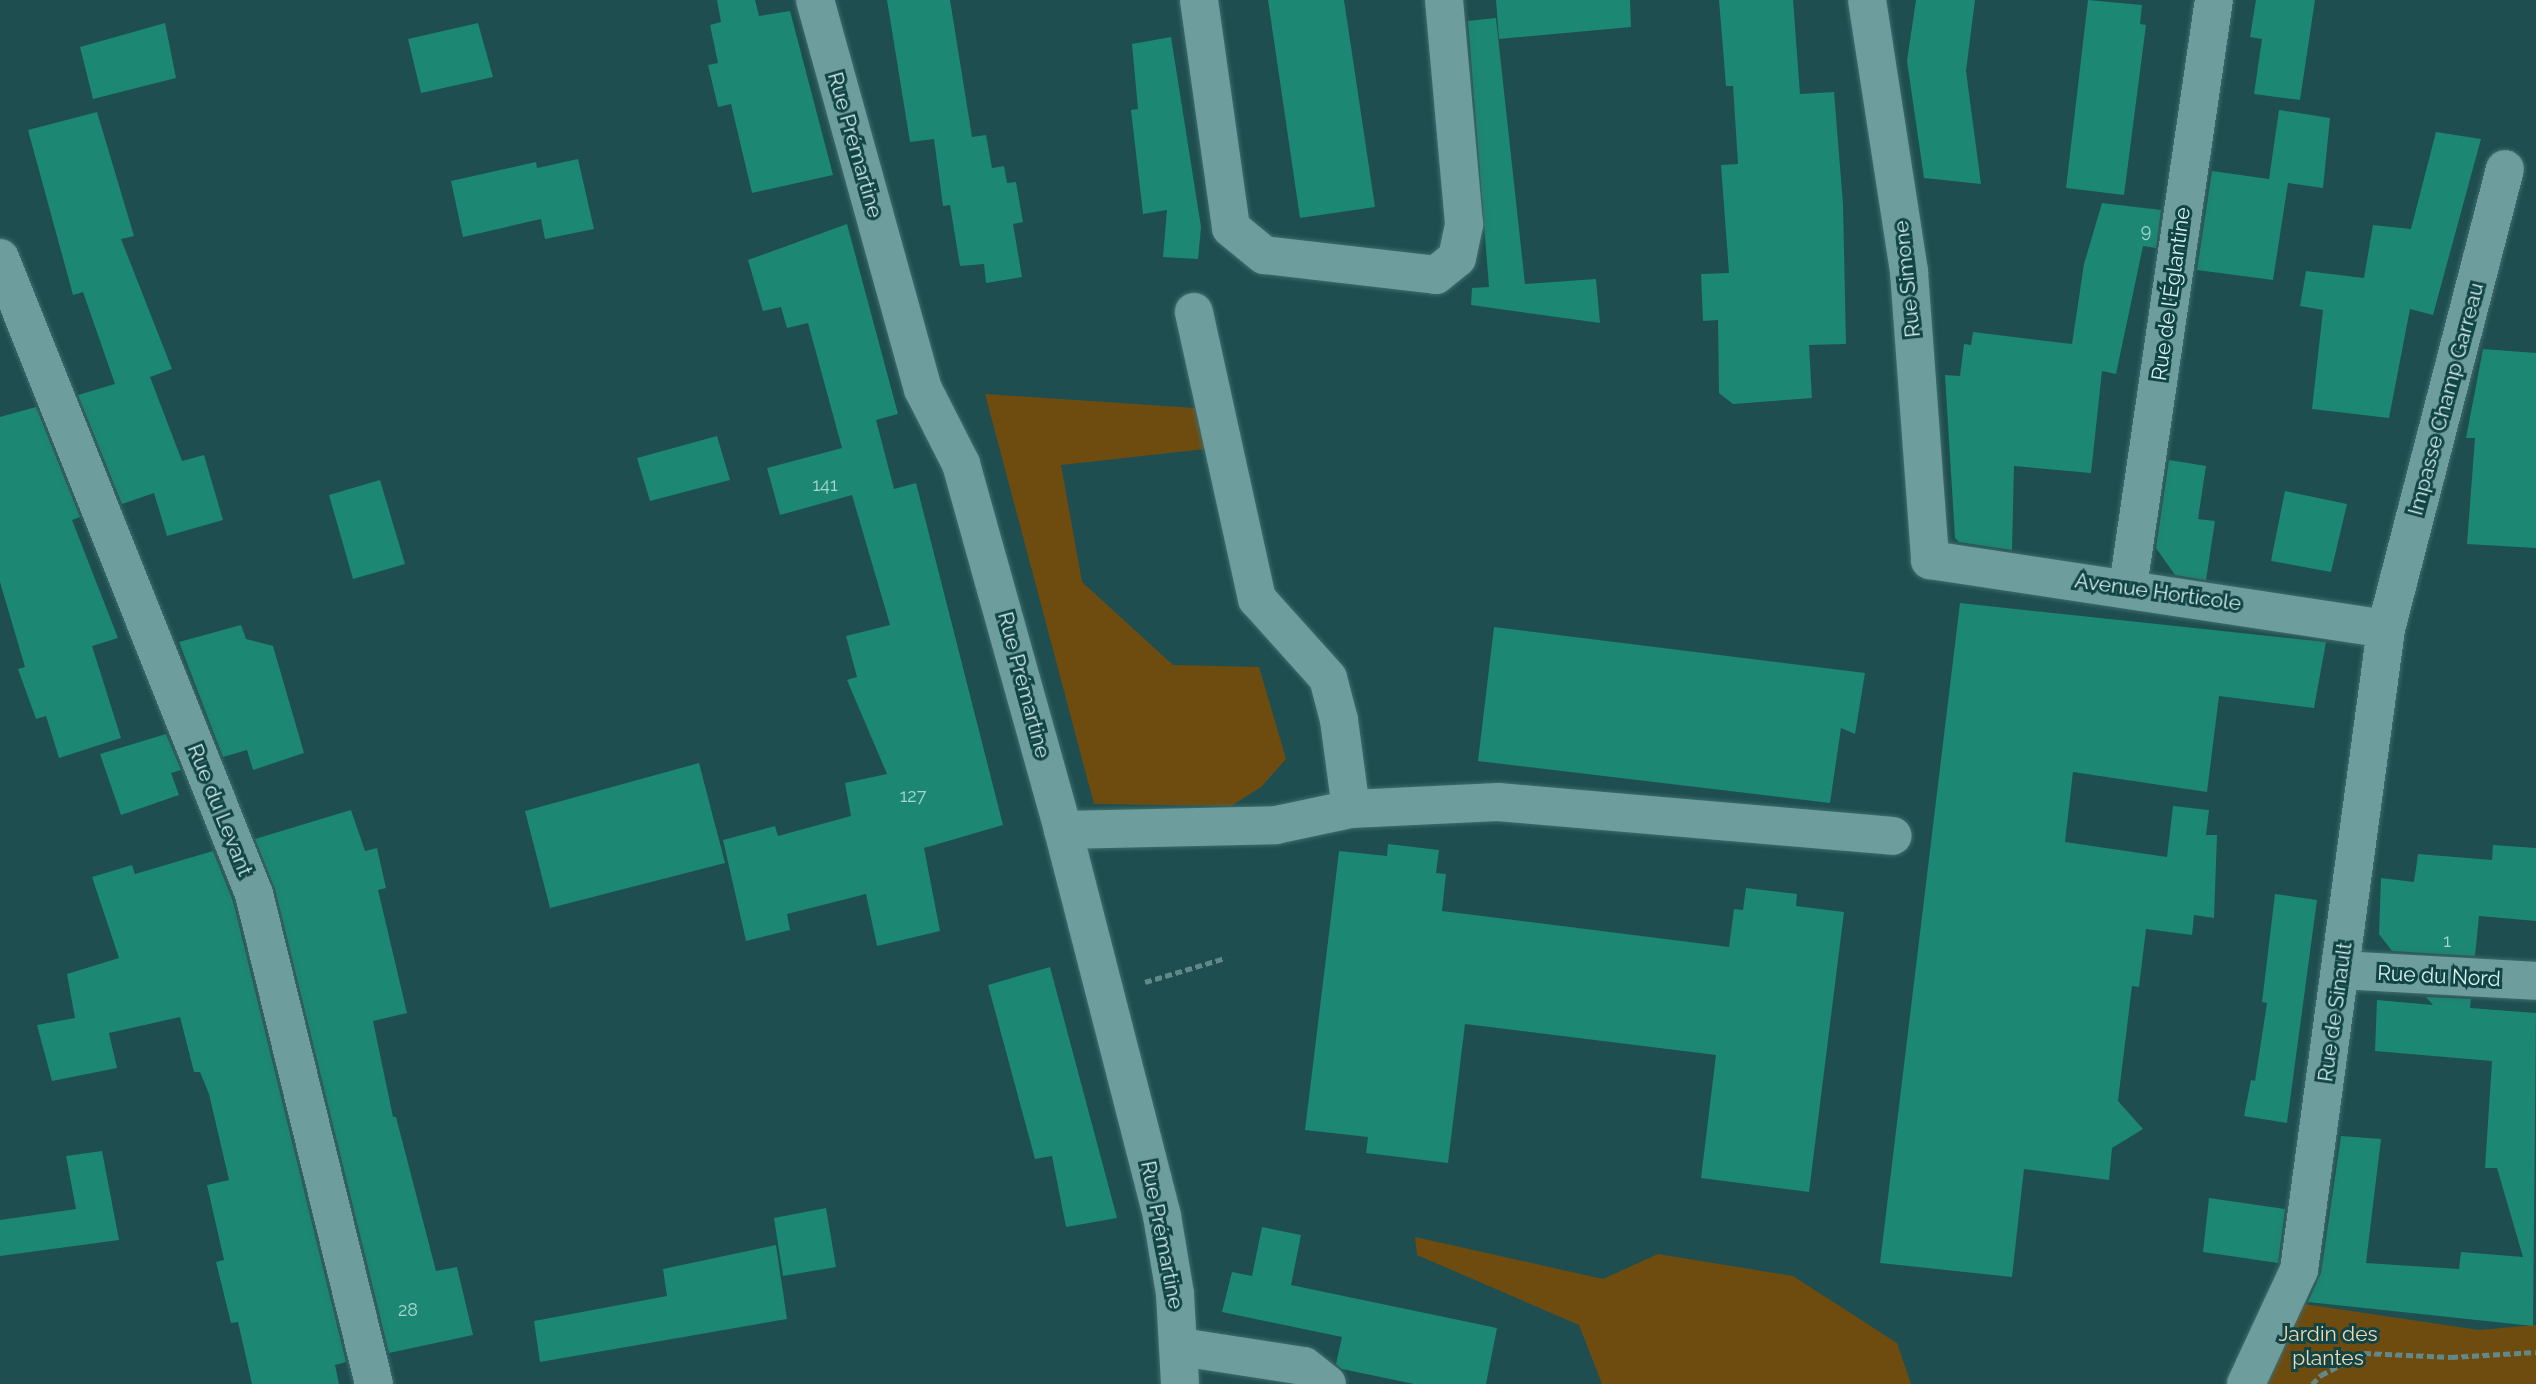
<!DOCTYPE html>
<meta charset="utf-8">
<style>
body{margin:0}
#map{position:relative;width:2536px;height:1384px;overflow:hidden;background:#1e4e4f;font-family:Raleway,sans-serif}
div>[style]{position:absolute}
.green>*{inset:0;background:#6e4c0f}
.building>*{inset:0;background:#1c8773}
.path>*{height:4.5px;margin-top:-2.25px;transform-origin:0;background:repeating-linear-gradient(90deg,#62898a 0 7px,transparent 0 10.5px)}
.roads{filter:drop-shadow(0 0 2px #406c6d) drop-shadow(0 0 2px #406c6d)}
.minor>*{height:38px;margin:-19px;padding:0 19px;transform-origin:19px;border-radius:19px;background:#6d9d9d}
span{translate:-50% -50%;white-space:nowrap;text-align:center;line-height:1.15;-webkit-text-stroke:6px #144;paint-order:stroke}
.number-label{font-size:18px;color:#a8d6d1}
.number-label span{-webkit-text-stroke-width:0}
.street-label{font-size:21px;color:#d7f0f0}
.park-label{font-size:21px;color:#f4d8b1}
</style>
<div id="map">
<div class="green">
<i style="clip-path:polygon(985px 394px,1195px 408px,1205px 449px,1061px 465px,1082px 582px,1173px 665px,1259px 667px,1286px 759px,1261px 787px,1231px 806px,1094px 804px)"></i>
<i style="clip-path:polygon(1415px 1237px,1603px 1279px,1658px 1254px,1793px 1276px,1897px 1343px,1911px 1384px,1602px 1384px,1579px 1325px,1417px 1255px)"></i>
<i style="clip-path:polygon(2304px 1304px,2479px 1330px,2536px 1325px,2536px 1384px,2267px 1384px)"></i>
</div>
<div class="building">
<i style="clip-path:polygon(717px 0,755px 0,759px 16px,790px 11px,833px 175px,752px 193px,731px 104px,718px 107px,708px 65px,718px 63px,710px 25px,721px 22px)"></i>
<i style="clip-path:polygon(887px 0,950px 0,972px 137px,986px 135px,992px 168px,1004px 166px,1007px 183px,1016px 182px,1023px 222px,1013px 224px,1022px 277px,986px 283px,984px 264px,960px 266px,950px 205px,943px 206px,934px 139px,910px 142px)"></i>
<i style="clip-path:polygon(1268px 0,1344px 0,1375px 207px,1300px 218px)"></i>
<i style="clip-path:polygon(1496px 0,1630px 0,1631px 27px,1499px 39px)"></i>
<i style="clip-path:polygon(1719px 0,1793px 0,1800px 94px,1834px 92px,1843px 204px,1846px 344px,1809px 345px,1812px 398px,1733px 404px,1719px 393px,1718px 320px,1703px 321px,1701px 274px,1729px 273px,1721px 165px,1738px 164px,1733px 86px,1726px 86px)"></i>
<i style="clip-path:polygon(1916px 0,1975px 0,1966px 71px,1981px 184px,1924px 178px,1907px 61px)"></i>
<i style="clip-path:polygon(2088px 0,2142px 5px,2140px 24px,2146px 25px,2124px 195px,2066px 188px)"></i>
<i style="clip-path:polygon(2256px 0,2315px 0,2300px 100px,2254px 94px,2262px 39px,2250px 37px)"></i>
<i style="clip-path:polygon(1496px 18px,1525px 284px,1596px 279px,1600px 323px,1471px 305px,1472px 288px,1489px 287px,1468px 21px)"></i>
<i style="clip-path:polygon(165px 23px,176px 78px,93px 99px,80px 47px)"></i>
<i style="clip-path:polygon(478px 23px,493px 77px,421px 93px,408px 39px)"></i>
<i style="clip-path:polygon(1171px 37px,1201px 227px,1198px 259px,1163px 257px,1167px 210px,1143px 214px,1131px 110px,1138px 109px,1132px 44px)"></i>
<i style="clip-path:polygon(2279px 110px,2330px 118px,2323px 188px,2288px 183px,2273px 280px,2197px 270px,2212px 171px,2269px 179px)"></i>
<i style="clip-path:polygon(97px 112px,134px 236px,121px 239px,172px 369px,150px 377px,182px 461px,204px 455px,223px 520px,167px 536px,154px 493px,122px 504px,78px 395px,115px 384px,83px 292px,73px 295px,28px 130px)"></i>
<i style="clip-path:polygon(2436px 132px,2481px 139px,2433px 315px,2410px 309px,2389px 418px,2312px 409px,2323px 310px,2300px 306px,2306px 271px,2364px 278px,2373px 225px,2411px 229px)"></i>
<i style="clip-path:polygon(578px 159px,594px 229px,545px 239px,541px 219px,463px 237px,451px 181px,536px 162px,537px 168px)"></i>
<i style="clip-path:polygon(2102px 203px,2161px 210px,2156px 248px,2143px 246px,2116px 374px,2102px 371px,2091px 473px,2014px 466px,2012px 550px,1959px 542px,1955px 538px,1945px 375px,1960px 376px,1964px 344px,1971px 345px,1973px 332px,2072px 344px,2084px 264px)"></i>
<i style="clip-path:polygon(847px 224px,898px 414px,876px 420px,894px 489px,916px 483px,1003px 825px,924px 848px,940px 931px,877px 946px,866px 894px,787px 914px,790px 930px,746px 941px,723px 840px,775px 826px,778px 836px,851px 816px,845px 783px,887px 774px,847px 680px,857px 677px,846px 636px,890px 625px,852px 495px,780px 515px,767px 468px,842px 448px,808px 323px,787px 328px,781px 307px,763px 311px,748px 260px)"></i>
<i style="clip-path:polygon(2483px 349px,2536px 353px,2536px 548px,2467px 544px,2475px 438px,2466px 438px)"></i>
<i style="clip-path:polygon(36px 407px,80px 517px,72px 520px,118px 638px,92px 646px,121px 738px,59px 758px,46px 716px,36px 719px,18px 669px,25px 667px,0 582px,0 417px)"></i>
<i style="clip-path:polygon(717px 436px,730px 480px,650px 501px,637px 458px)"></i>
<i style="clip-path:polygon(2169px 460px,2206px 466px,2198px 519px,2215px 521px,2206px 580px,2175px 575px,2156px 548px)"></i>
<i style="clip-path:polygon(380px 480px,405px 564px,353px 579px,329px 495px)"></i>
<i style="clip-path:polygon(2285px 491px,2347px 504px,2331px 572px,2271px 561px)"></i>
<i style="clip-path:polygon(1960px 603px,2326px 642px,2314px 708px,2219px 696px,2207px 792px,2073px 772px,2065px 842px,2167px 857px,2173px 806px,2209px 810px,2206px 835px,2217px 835px,2214px 918px,2194px 915px,2192px 935px,2146px 929px,2139px 987px,2132px 986px,2118px 1101px,2143px 1129px,2112px 1148px,2109px 1180px,2024px 1169px,2012px 1277px,1880px 1263px)"></i>
<i style="clip-path:polygon(241px 625px,246px 639px,273px 646px,304px 753px,253px 770px,247px 750px,223px 757px,179px 642px)"></i>
<i style="clip-path:polygon(1494px 627px,1865px 673px,1855px 734px,1841px 728px,1830px 803px,1478px 761px)"></i>
<i style="clip-path:polygon(166px 734px,181px 770px,171px 773px,179px 795px,121px 815px,100px 754px)"></i>
<i style="clip-path:polygon(699px 763px,725px 863px,550px 908px,525px 811px)"></i>
<i style="clip-path:polygon(351px 810px,365px 851px,377px 848px,386px 888px,378px 890px,407px 1013px,373px 1021px,393px 1117px,396px 1117px,436px 1271px,457px 1267px,473px 1335px,389px 1353px,275px 889px,255px 839px)"></i>
<i style="clip-path:polygon(1388px 844px,1439px 850px,1436px 873px,1446px 874px,1442px 911px,1729px 947px,1734px 909px,1743px 910px,1746px 888px,1797px 894px,1796px 906px,1844px 912px,1809px 1192px,1701px 1178px,1716px 1055px,1465px 1024px,1448px 1163px,1366px 1153px,1368px 1137px,1305px 1130px,1339px 851px,1387px 856px)"></i>
<i style="clip-path:polygon(2493px 845px,2536px 848px,2536px 921px,2479px 916px,2475px 956px,2392px 951px,2379px 934px,2381px 878px,2414px 882px,2418px 854px,2492px 860px)"></i>
<i style="clip-path:polygon(213px 851px,233px 901px,346px 1362px,335px 1365px,339px 1384px,252px 1384px,238px 1322px,231px 1323px,216px 1262px,224px 1260px,207px 1185px,229px 1180px,209px 1094px,200px 1072px,194px 1072px,180px 1017px,109px 1033px,117px 1068px,52px 1081px,37px 1025px,75px 1018px,67px 974px,119px 958px,92px 877px,132px 865px,135px 874px)"></i>
<i style="clip-path:polygon(2275px 894px,2317px 900px,2287px 1123px,2244px 1116px,2251px 1080px,2255px 1081px,2267px 1003px,2262px 1002px)"></i>
<i style="clip-path:polygon(1050px 967px,1117px 1218px,1066px 1227px,1052px 1156px,1035px 1159px,988px 985px)"></i>
<i style="clip-path:polygon(2426px 997px,2471px 999px,2470px 1008px,2536px 1013px,2533px 1326px,2308px 1302px,2321px 1273px,2341px 1136px,2381px 1139px,2366px 1263px,2459px 1269px,2461px 1252px,2523px 1257px,2497px 1168px,2485px 1168px,2492px 1061px,2375px 1051px,2377px 1000px,2433px 1005px)"></i>
<i style="clip-path:polygon(102px 1151px,119px 1240px,0 1256px,0 1220px,76px 1209px,66px 1156px)"></i>
<i style="clip-path:polygon(2209px 1198px,2285px 1209px,2278px 1263px,2203px 1252px)"></i>
<i style="clip-path:polygon(826px 1208px,836px 1267px,783px 1276px,774px 1218px)"></i>
<i style="clip-path:polygon(1262px 1227px,1301px 1235px,1291px 1285px,1497px 1328px,1486px 1384px,1414px 1384px,1342px 1369px,1336px 1364px,1342px 1337px,1222px 1312px,1232px 1272px,1252px 1276px)"></i>
<i style="clip-path:polygon(776px 1245px,787px 1319px,540px 1362px,534px 1321px,667px 1296px,663px 1269px)"></i>
</div>
<div class="path">
<i style="left:1145px;top:982px;width:84px;rotate:-16.7deg"></i>
<i style="left:2312px;top:1384px;width:13px;rotate:-45deg"></i>
<i style="left:2321px;top:1375px;width:48px;rotate:-27.1deg"></i>
<i style="left:2364px;top:1353px;width:87px;rotate:2.6deg"></i>
<i style="left:2451px;top:1357px;width:85px;rotate:-3.4deg"></i>
</div>
<div class="roads">
<div class="minor">
<i style="left:815px;top:0;width:404px;rotate:74.5deg"></i>
<i style="left:923px;top:389px;width:84px;rotate:63.1deg"></i>
<i style="left:961px;top:464px;width:380px;rotate:74.4deg"></i>
<i style="left:1063px;top:830px;width:398px;rotate:75.6deg"></i>
<i style="left:1162px;top:1216px;width:79px;rotate:80.5deg"></i>
<i style="left:1175px;top:1294px;width:90px;rotate:86.8deg"></i>
<i style="left:1199px;top:0;width:230px;rotate:82deg"></i>
<i style="left:1231px;top:228px;width:43px;rotate:39.3deg"></i>
<i style="left:1264px;top:255px;width:173px;rotate:6.6deg"></i>
<i style="left:1436px;top:275px;width:27px;rotate:-39deg"></i>
<i style="left:1457px;top:258px;width:35px;rotate:-78deg"></i>
<i style="left:1464px;top:224px;width:225px;rotate:-95.1deg"></i>
<i style="left:1867px;top:0;width:275px;rotate:81.2deg"></i>
<i style="left:1909px;top:272px;width:289px;rotate:85.8deg"></i>
<i style="left:1930px;top:560px;width:461px;rotate:8.6deg"></i>
<i style="left:0;top:258px;width:685px;rotate:68.23deg"></i>
<i style="left:254px;top:894px;width:504px;rotate:76.24deg"></i>
<i style="left:2128px;top:587px;width:593px;rotate:-81.67deg"></i>
<i style="left:1351px;top:809px;width:147px;rotate:-2.7deg"></i>
<i style="left:1498px;top:802px;width:396px;rotate:4.9deg"></i>
<i style="left:1063px;top:830px;width:213px;rotate:-1.3deg"></i>
<i style="left:1276px;top:825px;width:77px;rotate:-12deg"></i>
<i style="left:1351px;top:809px;width:90px;rotate:-97.7deg"></i>
<i style="left:1339px;top:720px;width:43px;rotate:-104.7deg"></i>
<i style="left:1328px;top:678px;width:106px;rotate:-131.9deg"></i>
<i style="left:1257px;top:599px;width:294px;rotate:-102.4deg"></i>
<i style="left:2341px;top:970px;width:195px;rotate:3.2deg"></i>
<i style="left:1181px;top:1347px;width:124px;rotate:8.8deg"></i>
<i style="left:1304px;top:1366px;width:29px;rotate:38deg"></i>
<i style="left:2246px;top:1384px;width:126px;rotate:-65.1deg"></i>
<i style="left:2299px;top:1270px;width:647px;rotate:-82.27deg"></i>
<i style="left:2386px;top:629px;width:475px;rotate:-75.5deg"></i>
</div>
</div>
<div class="number-label">
<span style="left:2146px;top:231px">9</span>
<span style="left:825px;top:485px">141</span>
<span style="left:913px;top:796px">127</span>
<span style="left:2447px;top:941px">1</span>
<span style="left:408px;top:1310px">28</span>
</div>
<div class="street-label">
<span style="left:855px;top:145px;rotate:74deg">Rue Prémartine</span>
<span style="left:1907px;top:279px;rotate:-96deg">Rue Simone</span>
<span style="left:2171px;top:294px;rotate:-82deg">Rue de l'Églantine</span>
<span style="left:2446px;top:399px;rotate:-75deg">Impasse Champ Garreau</span>
<span style="left:2158px;top:592px;rotate:8deg">Avenue Horticole</span>
<span style="left:1024px;top:685px;rotate:75deg">Rue Prémartine</span>
<span style="left:220px;top:810px;rotate:68deg">Rue du Levant</span>
<span style="left:2439px;top:976px;rotate:3deg">Rue du Nord</span>
<span style="left:2335px;top:1012px;rotate:-82deg">Rue de Sinault</span>
<span style="left:1162px;top:1235px;rotate:79deg">Rue Prémartine</span>
</div>
<div class="park-label">
<span style="left:2328px;top:1346px">Jardin des<br>plantes</span>
</div>
</div>
